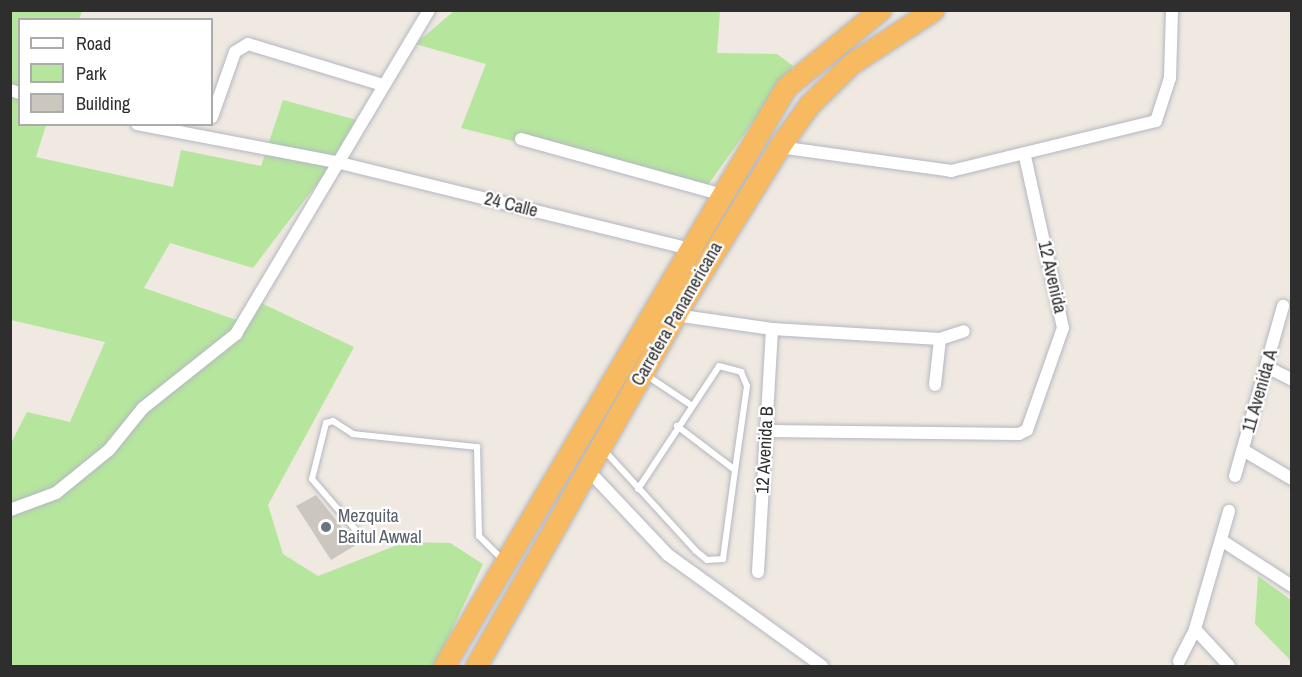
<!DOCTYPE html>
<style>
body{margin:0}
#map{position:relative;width:1302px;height:677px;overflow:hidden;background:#efe9e1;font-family:"Archivo Narrow",sans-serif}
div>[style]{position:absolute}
.green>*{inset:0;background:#b6e59e}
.building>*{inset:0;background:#cbc7bf}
.roads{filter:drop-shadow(0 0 2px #b4b7c1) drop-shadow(0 0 2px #b4b7c1)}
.service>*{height:6px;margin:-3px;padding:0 3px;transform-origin:3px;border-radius:3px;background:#fff}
.minor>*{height:12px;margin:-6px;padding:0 6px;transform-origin:6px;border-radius:6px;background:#fff}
.trunk>*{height:21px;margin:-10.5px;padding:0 10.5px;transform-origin:10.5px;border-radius:10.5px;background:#f8ba60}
.dots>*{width:16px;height:16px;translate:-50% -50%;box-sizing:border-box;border:3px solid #fff;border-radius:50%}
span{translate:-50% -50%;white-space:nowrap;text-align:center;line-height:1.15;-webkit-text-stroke:4.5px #fff;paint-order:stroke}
.street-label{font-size:18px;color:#2e2e2e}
.worship-label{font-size:18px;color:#5b616d}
.left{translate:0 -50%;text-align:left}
.frame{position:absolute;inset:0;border:12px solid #2e2e2e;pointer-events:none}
.legend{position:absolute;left:18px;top:18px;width:195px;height:108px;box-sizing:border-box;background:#fff;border:2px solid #ababab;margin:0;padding:8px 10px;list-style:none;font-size:18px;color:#2e2e2e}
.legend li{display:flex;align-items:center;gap:12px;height:30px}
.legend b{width:30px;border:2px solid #ababab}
</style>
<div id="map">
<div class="green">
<i style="clip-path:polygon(11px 11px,82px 11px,79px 19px,20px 20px,20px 124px,46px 125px,36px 157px,173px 187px,181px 150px,261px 166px,283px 100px,364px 122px,253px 268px,170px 243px,144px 288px,248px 324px,259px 302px,354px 347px,268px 505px,283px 554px,318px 576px,405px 542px,450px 543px,483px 564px,435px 666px,11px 666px,11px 443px,27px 412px,70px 422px,105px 342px,11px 320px)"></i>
<i style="clip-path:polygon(454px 11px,720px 11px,717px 53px,777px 54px,793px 66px,705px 189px,461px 128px,486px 64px,415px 44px)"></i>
<i style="clip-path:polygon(1258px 576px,1291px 600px,1291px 661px,1255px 624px)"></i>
</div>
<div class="building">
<i style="clip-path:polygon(316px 495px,356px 545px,331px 560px,296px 506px)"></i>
</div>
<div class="roads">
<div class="service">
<i style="left:646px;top:375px;width:54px;rotate:33.7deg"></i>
<i style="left:603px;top:449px;width:138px;rotate:47.6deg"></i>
<i style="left:696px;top:551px;width:14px;rotate:39deg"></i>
<i style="left:707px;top:560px;width:16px;rotate:-4deg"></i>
<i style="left:723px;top:559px;width:90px;rotate:-82.3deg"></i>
<i style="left:735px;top:470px;width:73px;rotate:-142.8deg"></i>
<i style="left:638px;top:489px;width:147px;rotate:-56.6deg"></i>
<i style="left:719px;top:366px;width:23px;rotate:15deg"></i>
<i style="left:741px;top:372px;width:15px;rotate:67deg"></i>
<i style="left:747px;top:386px;width:85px;rotate:98.1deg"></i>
<i style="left:355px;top:529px;width:66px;rotate:-130.7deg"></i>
<i style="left:312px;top:479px;width:58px;rotate:-76deg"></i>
<i style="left:326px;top:423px;width:7px;rotate:-16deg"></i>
<i style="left:333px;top:421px;width:24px;rotate:33deg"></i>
<i style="left:353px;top:434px;width:125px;rotate:6deg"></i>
<i style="left:477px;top:447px;width:89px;rotate:88.7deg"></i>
<i style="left:479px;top:536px;width:34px;rotate:45deg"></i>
</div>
<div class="minor">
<i style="left:10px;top:90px;width:10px;rotate:17deg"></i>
<i style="left:212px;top:117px;width:69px;rotate:-70.5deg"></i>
<i style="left:235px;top:52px;width:15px;rotate:-32deg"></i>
<i style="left:248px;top:44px;width:141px;rotate:16.9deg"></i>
<i style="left:137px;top:124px;width:203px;rotate:10.8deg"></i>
<i style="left:336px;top:162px;width:361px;rotate:13.8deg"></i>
<i style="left:521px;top:139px;width:205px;rotate:15.5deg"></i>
<i style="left:779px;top:147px;width:174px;rotate:7.9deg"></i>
<i style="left:951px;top:171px;width:211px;rotate:-13.7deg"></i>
<i style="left:1156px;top:121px;width:45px;rotate:-72deg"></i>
<i style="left:1170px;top:78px;width:68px;rotate:-88.3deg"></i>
<i style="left:675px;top:315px;width:98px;rotate:8.2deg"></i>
<i style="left:772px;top:329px;width:168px;rotate:3.4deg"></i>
<i style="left:940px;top:339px;width:25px;rotate:-18deg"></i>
<i style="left:1267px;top:367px;width:28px;rotate:27deg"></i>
<i style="left:935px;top:385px;width:46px;rotate:-83.8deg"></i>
<i style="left:766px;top:431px;width:253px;rotate:0.7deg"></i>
<i style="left:1019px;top:434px;width:9px;rotate:-27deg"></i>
<i style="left:1027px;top:430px;width:108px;rotate:-70.6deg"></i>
<i style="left:1063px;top:328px;width:176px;rotate:-102.5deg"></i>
<i style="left:1243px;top:450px;width:57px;rotate:30.6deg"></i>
<i style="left:587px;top:469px;width:118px;rotate:46.7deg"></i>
<i style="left:668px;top:555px;width:190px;rotate:35.8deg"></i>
<i style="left:1235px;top:476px;width:177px;rotate:-74.2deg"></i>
<i style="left:10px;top:510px;width:49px;rotate:-20.3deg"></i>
<i style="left:56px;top:493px;width:68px;rotate:-39.1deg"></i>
<i style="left:109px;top:450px;width:54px;rotate:-51deg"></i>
<i style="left:143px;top:408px;width:119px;rotate:-38.5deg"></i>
<i style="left:236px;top:334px;width:377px;rotate:-59.2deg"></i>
<i style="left:1221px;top:540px;width:85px;rotate:32.9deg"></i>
<i style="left:758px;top:572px;width:243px;rotate:-86.7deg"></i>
<i style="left:1195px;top:629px;width:50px;rotate:47.4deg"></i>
<i style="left:1179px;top:661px;width:36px;rotate:-63deg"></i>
<i style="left:1195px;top:629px;width:123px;rotate:-73.9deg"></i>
</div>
<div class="trunk">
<i style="left:444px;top:666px;width:672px;rotate:-59.43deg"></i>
<i style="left:786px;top:87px;width:122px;rotate:-39.3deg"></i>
<i style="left:476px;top:666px;width:403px;rotate:-60.4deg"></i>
<i style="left:675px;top:315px;width:198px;rotate:-58.2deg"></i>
<i style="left:779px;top:147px;width:52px;rotate:-54.5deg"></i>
<i style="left:809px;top:105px;width:60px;rotate:-44.3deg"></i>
<i style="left:852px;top:63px;width:97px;rotate:-33.2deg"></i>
</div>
</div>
<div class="dots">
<i style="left:326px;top:527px;background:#6b7280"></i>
</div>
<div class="street-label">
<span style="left:511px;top:205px;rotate:14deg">24 Calle</span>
<span style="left:1052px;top:277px;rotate:77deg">12 Avenida</span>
<span style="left:677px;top:314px;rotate:-60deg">Carretera Panamericana</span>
<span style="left:1260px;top:391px;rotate:-74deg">11 Avenida A</span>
<span style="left:765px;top:450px;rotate:-87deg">12 Avenida B</span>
</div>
<div class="worship-label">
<span class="left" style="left:338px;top:527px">Mezquita<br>Baitul Awwal</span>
</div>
<div class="frame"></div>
<ul class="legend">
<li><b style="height:8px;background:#fff"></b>Road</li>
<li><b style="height:16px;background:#b6e59e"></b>Park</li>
<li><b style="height:16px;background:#cbc7bf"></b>Building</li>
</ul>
</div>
